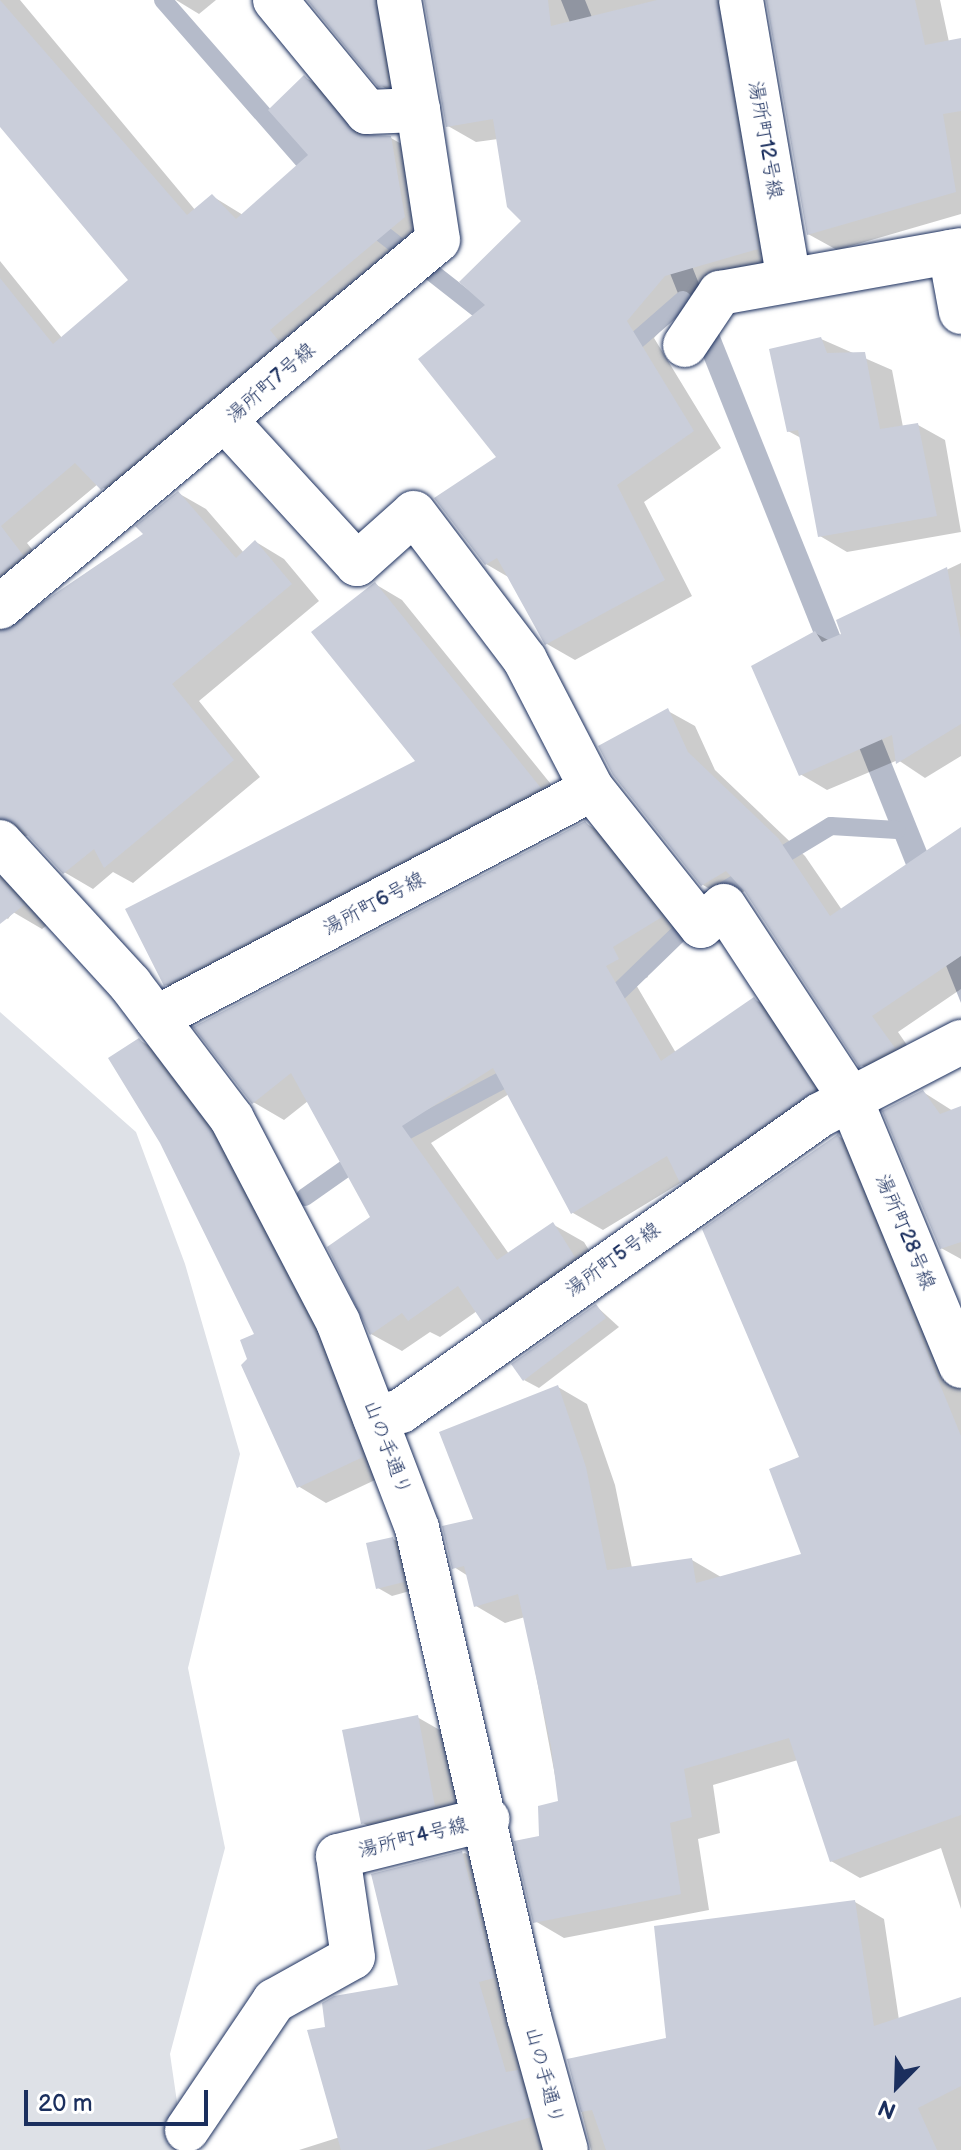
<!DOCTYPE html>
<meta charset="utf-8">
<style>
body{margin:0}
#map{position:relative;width:961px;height:2150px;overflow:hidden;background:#fff;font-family:"Balsamiq Sans","Klee One",sans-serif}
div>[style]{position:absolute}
.green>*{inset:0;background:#dee1e7}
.water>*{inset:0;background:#b5bbca}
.shadow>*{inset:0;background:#0003}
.stream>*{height:18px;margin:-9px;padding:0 9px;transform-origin:9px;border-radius:9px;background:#b5bbca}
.building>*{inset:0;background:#caceda}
.roads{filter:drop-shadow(0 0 2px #1b2f5e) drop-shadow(0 0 2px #1b2f5e)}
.minor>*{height:44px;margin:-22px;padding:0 22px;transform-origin:22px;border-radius:22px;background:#fff}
span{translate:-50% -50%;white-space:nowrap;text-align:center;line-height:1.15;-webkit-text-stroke:6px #fff;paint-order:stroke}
.street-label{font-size:20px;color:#1b2f5e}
.north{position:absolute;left:857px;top:2046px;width:80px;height:80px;-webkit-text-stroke:6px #fff;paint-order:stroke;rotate:203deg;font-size:22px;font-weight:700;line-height:32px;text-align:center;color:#1b2f5e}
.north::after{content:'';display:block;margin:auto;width:28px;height:36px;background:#1b2f5e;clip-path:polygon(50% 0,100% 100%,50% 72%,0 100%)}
.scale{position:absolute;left:24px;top:2090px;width:184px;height:36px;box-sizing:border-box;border:4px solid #1b2f5e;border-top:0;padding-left:10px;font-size:24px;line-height:28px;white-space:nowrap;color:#1b2f5e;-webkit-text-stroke:6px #fff;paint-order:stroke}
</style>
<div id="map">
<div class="green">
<i style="clip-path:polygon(0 1012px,136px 1132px,185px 1264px,240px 1454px,188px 1668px,225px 1848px,170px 2054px,184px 2150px,0 2150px)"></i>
</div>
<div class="water">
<i style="clip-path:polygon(561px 0,585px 0,961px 936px,961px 1003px)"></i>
</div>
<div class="shadow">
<i style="clip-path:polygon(0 0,20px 0,196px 211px,212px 196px,243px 215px,311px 155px,304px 77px,332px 93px,371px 137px,391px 138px,419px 154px,432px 233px,130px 505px,98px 484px,27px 543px,50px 572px,6px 630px,146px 534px,178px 493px,206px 509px,244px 553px,256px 542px,284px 559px,319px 601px,199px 701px,260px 777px,133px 883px,113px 872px,93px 889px,64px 872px,30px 835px,12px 839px,51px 922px,42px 929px,13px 912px,8px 919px,0 914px,0 261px,62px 338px,130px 280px,0 124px)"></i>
<i style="clip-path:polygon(176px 0,216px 0,199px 14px)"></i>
<i style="clip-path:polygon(321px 0,410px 0,409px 102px,380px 85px)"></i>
<i style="clip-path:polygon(426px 0,753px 0,786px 265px,694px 292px,654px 338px,721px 448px,644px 502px,692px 596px,575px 660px,547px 644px,510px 578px,486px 564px,499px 457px,488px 305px,524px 221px,498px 139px,476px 142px,448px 126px)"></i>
<i style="clip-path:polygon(768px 0,940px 0,949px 42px,961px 40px,961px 214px,837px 250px,808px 234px)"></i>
<i style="clip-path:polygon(821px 339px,892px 370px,903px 427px,918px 425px,945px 440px,961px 532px,847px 552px,820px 536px,801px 438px,788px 431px)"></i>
<i style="clip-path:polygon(961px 563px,961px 756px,925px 778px,898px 760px,827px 790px,800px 774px,815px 633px,830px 641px,843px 635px,839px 621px)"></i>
<i style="clip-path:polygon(375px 584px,402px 600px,567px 804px,193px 1000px,165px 984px,418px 761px)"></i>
<i style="clip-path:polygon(668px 711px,695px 726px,715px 770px,805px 856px,842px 910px,961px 830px,961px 989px,898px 1032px,920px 1064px,888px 1081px,861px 1065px,746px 890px,730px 901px,703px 885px)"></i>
<i style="clip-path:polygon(585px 823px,616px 841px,691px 935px,643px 964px,648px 977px,635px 983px,676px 1053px,754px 999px,784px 1017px,844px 1108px,712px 1199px,682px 1182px,603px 1230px,573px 1213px,509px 1094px,431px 1143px,509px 1254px,554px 1225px,584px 1242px,604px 1275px,514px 1339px,477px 1311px,440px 1337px,430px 1332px,402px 1351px,371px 1334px,373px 1218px,308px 1101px,284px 1120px,253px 1102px)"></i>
<i style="clip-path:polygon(139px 1040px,167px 1056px,238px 1150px,390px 1473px,326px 1503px,298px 1486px,250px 1360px,257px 1335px)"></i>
<i style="clip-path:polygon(923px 1092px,953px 1111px,961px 1108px,961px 1259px,941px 1248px)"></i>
<i style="clip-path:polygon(838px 1136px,867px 1153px,961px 1391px,961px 1909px,941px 1848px,860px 1878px,831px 1861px,798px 1760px,713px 1785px,720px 1833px,698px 1839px,709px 1910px,564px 1938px,535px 1921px,541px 1838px,560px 1802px,525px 1617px,505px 1623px,476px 1606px,468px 1576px,454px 1567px,558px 1387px,587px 1404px,615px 1485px,632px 1568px,692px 1560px,721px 1577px,804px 1555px,802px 1458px)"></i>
<i style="clip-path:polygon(596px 1306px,619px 1327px,539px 1388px,524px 1380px)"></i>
<i style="clip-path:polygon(393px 1539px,408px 1547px,417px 1589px,392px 1596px,378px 1588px)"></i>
<i style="clip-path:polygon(417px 1717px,445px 1733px,462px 1822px,391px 1839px,363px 1823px)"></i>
<i style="clip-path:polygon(465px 1853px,494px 1870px,564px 2150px,299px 2150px,340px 2137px,327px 2029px,400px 1986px,374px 1875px)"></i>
<i style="clip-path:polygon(855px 1902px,884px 1919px,899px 2020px,961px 1999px,961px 2150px,591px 2150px,569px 2061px,669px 2039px)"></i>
</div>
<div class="stream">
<i style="left:163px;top:0;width:234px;rotate:48.8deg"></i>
<i style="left:365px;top:220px;width:170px;rotate:38.1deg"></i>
<i style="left:621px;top:354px;width:82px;rotate:-41.1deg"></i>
<i style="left:712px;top:898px;width:139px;rotate:-31.2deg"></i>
<i style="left:831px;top:826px;width:66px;rotate:3.5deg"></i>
<i style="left:603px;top:1007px;width:129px;rotate:-44.1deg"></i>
<i style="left:387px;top:1141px;width:150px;rotate:-27.8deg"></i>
<i style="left:305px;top:1197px;width:70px;rotate:-35.1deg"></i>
</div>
<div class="building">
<i style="clip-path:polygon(0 0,187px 215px,212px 194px,236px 219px,308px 155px,268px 110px,304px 75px,356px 134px,391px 136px,405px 217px,270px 330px,279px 341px,101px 490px,75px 463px,1px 526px,23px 555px,0 574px,0 278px,53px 344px,128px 280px,0 127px)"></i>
<i style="clip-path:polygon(307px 0,375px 0,388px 86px,378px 87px)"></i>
<i style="clip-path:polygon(424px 0,548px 0,551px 26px,657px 0,717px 0,758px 249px,665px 276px,627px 321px,694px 431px,617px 485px,665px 580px,545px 645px,497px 558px,485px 565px,434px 498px,496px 457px,418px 359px,485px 305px,459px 282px,521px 221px,507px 207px,493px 119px,446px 127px)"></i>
<i style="clip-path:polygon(766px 0,915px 0,925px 45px,961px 38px,961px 111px,943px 114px,956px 192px,807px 235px)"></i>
<i style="clip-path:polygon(821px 337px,827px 353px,865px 352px,880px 429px,918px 423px,937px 516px,818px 537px,798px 430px,787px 432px,769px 349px)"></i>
<i style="clip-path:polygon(178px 491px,236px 558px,255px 540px,292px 584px,172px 684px,234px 760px,104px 868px,94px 849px,63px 874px,18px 825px,0 818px,0 631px,143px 534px,135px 526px)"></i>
<i style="clip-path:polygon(947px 567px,961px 640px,961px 724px,896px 764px,892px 735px,799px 776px,751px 666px,815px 631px,822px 642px,841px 634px,836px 620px)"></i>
<i style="clip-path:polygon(375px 582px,541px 788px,164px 986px,125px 909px,415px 761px,311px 632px)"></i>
<i style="clip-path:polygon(668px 708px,688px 752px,778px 838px,830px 916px,961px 827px,961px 956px,872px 1016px,895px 1048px,859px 1067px,745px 892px,726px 871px,701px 886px,613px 775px,598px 746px)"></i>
<i style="clip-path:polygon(585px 821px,662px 917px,613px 947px,619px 959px,606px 966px,661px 1061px,754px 997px,815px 1090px,680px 1183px,667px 1156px,571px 1214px,493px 1068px,402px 1126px,497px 1260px,553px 1222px,575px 1257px,483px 1323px,458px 1286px,408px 1321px,402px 1313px,370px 1335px,327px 1247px,370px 1217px,291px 1073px,252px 1104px,193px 1027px)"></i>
<i style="clip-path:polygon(0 879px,24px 905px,0 924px)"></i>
<i style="clip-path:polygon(139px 1038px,211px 1132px,315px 1332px,363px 1457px,297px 1488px,241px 1365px,247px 1359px,240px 1340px,254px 1334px,160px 1143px,108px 1058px)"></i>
<i style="clip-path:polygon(923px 1090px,940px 1114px,961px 1106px,961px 1242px,940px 1249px,882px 1111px)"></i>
<i style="clip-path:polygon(838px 1134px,961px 1436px,961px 1815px,830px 1862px,789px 1738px,684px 1769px,692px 1817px,670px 1823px,681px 1894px,533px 1923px,514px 1841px,539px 1836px,538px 1806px,558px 1801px,551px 1746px,518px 1594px,474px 1607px,464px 1566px,452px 1569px,442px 1526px,473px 1519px,439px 1432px,558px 1385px,586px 1467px,607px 1570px,692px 1558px,696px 1583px,801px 1554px,769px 1469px,799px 1457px,702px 1229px)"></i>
<i style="clip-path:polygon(596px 1304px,606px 1318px,523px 1381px,511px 1364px)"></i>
<i style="clip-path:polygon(393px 1537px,404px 1582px,376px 1589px,366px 1543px)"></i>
<i style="clip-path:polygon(418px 1715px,435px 1806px,361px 1824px,342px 1730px)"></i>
<i style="clip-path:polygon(462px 1851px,494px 1978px,479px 1982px,506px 2072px,518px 2070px,531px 2117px,426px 2150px,341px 2150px,307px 2030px,325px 2027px,322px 2003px,334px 1996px,398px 1985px,371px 1874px)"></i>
<i style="clip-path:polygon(855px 1900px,874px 2026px,961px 1997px,961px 2086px,918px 2108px,937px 2150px,606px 2150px,592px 2110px,581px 2112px,567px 2059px,666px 2038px,654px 1926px)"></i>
</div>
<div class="roads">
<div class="minor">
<i style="left:275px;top:0;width:145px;rotate:50.6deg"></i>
<i style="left:367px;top:112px;width:51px;rotate:-2.2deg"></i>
<i style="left:418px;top:110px;width:112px;rotate:-99.8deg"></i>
<i style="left:741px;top:0;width:284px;rotate:80.3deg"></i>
<i style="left:950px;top:252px;width:61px;rotate:79.6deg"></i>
<i style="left:685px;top:345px;width:63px;rotate:-56.1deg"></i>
<i style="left:720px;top:293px;width:245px;rotate:-10.1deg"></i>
<i style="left:226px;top:421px;width:194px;rotate:47.5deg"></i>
<i style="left:357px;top:564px;width:76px;rotate:-41.8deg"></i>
<i style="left:414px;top:513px;width:184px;rotate:52.9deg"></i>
<i style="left:525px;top:660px;width:145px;rotate:62.6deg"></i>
<i style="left:592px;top:789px;width:175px;rotate:51.5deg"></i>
<i style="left:701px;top:926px;width:30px;rotate:-41deg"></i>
<i style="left:724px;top:906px;width:230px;rotate:56.7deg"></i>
<i style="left:850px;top:1098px;width:290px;rotate:67.5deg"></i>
<i style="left:0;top:607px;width:571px;rotate:-39.96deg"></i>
<i style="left:438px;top:240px;width:132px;rotate:-98.7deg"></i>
<i style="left:0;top:842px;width:193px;rotate:47.5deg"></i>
<i style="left:130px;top:984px;width:169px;rotate:52.9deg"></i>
<i style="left:232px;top:1119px;width:229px;rotate:62.4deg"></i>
<i style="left:338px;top:1322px;width:221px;rotate:69deg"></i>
<i style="left:417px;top:1528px;width:502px;rotate:77.1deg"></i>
<i style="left:529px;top:2017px;width:138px;rotate:74.5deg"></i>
<i style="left:156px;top:1018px;width:492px;rotate:-27.7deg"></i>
<i style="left:375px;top:1418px;width:27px;rotate:-15deg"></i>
<i style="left:401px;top:1411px;width:513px;rotate:-35.24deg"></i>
<i style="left:820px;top:1115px;width:159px;rotate:-27.4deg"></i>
<i style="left:187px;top:2130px;width:156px;rotate:-56deg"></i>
<i style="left:274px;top:2001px;width:90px;rotate:-29.1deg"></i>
<i style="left:353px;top:1957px;width:102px;rotate:-98.4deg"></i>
<i style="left:338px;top:1856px;width:154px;rotate:-13.9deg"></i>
</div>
</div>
<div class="street-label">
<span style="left:765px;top:140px;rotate:80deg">湯所町12号線</span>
<span style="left:271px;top:383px;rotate:-41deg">湯所町7号線</span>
<span style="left:374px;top:904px;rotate:-28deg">湯所町6号線</span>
<span style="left:905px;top:1232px;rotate:67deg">湯所町28号線</span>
<span style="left:613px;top:1260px;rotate:-36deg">湯所町5号線</span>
<span style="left:387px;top:1448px;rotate:69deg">山の手通り</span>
<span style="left:413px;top:1838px;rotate:-14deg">湯所町4号線</span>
<span style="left:544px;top:2076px;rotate:75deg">山の手通り</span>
</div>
<div class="north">N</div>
<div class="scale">20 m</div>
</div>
